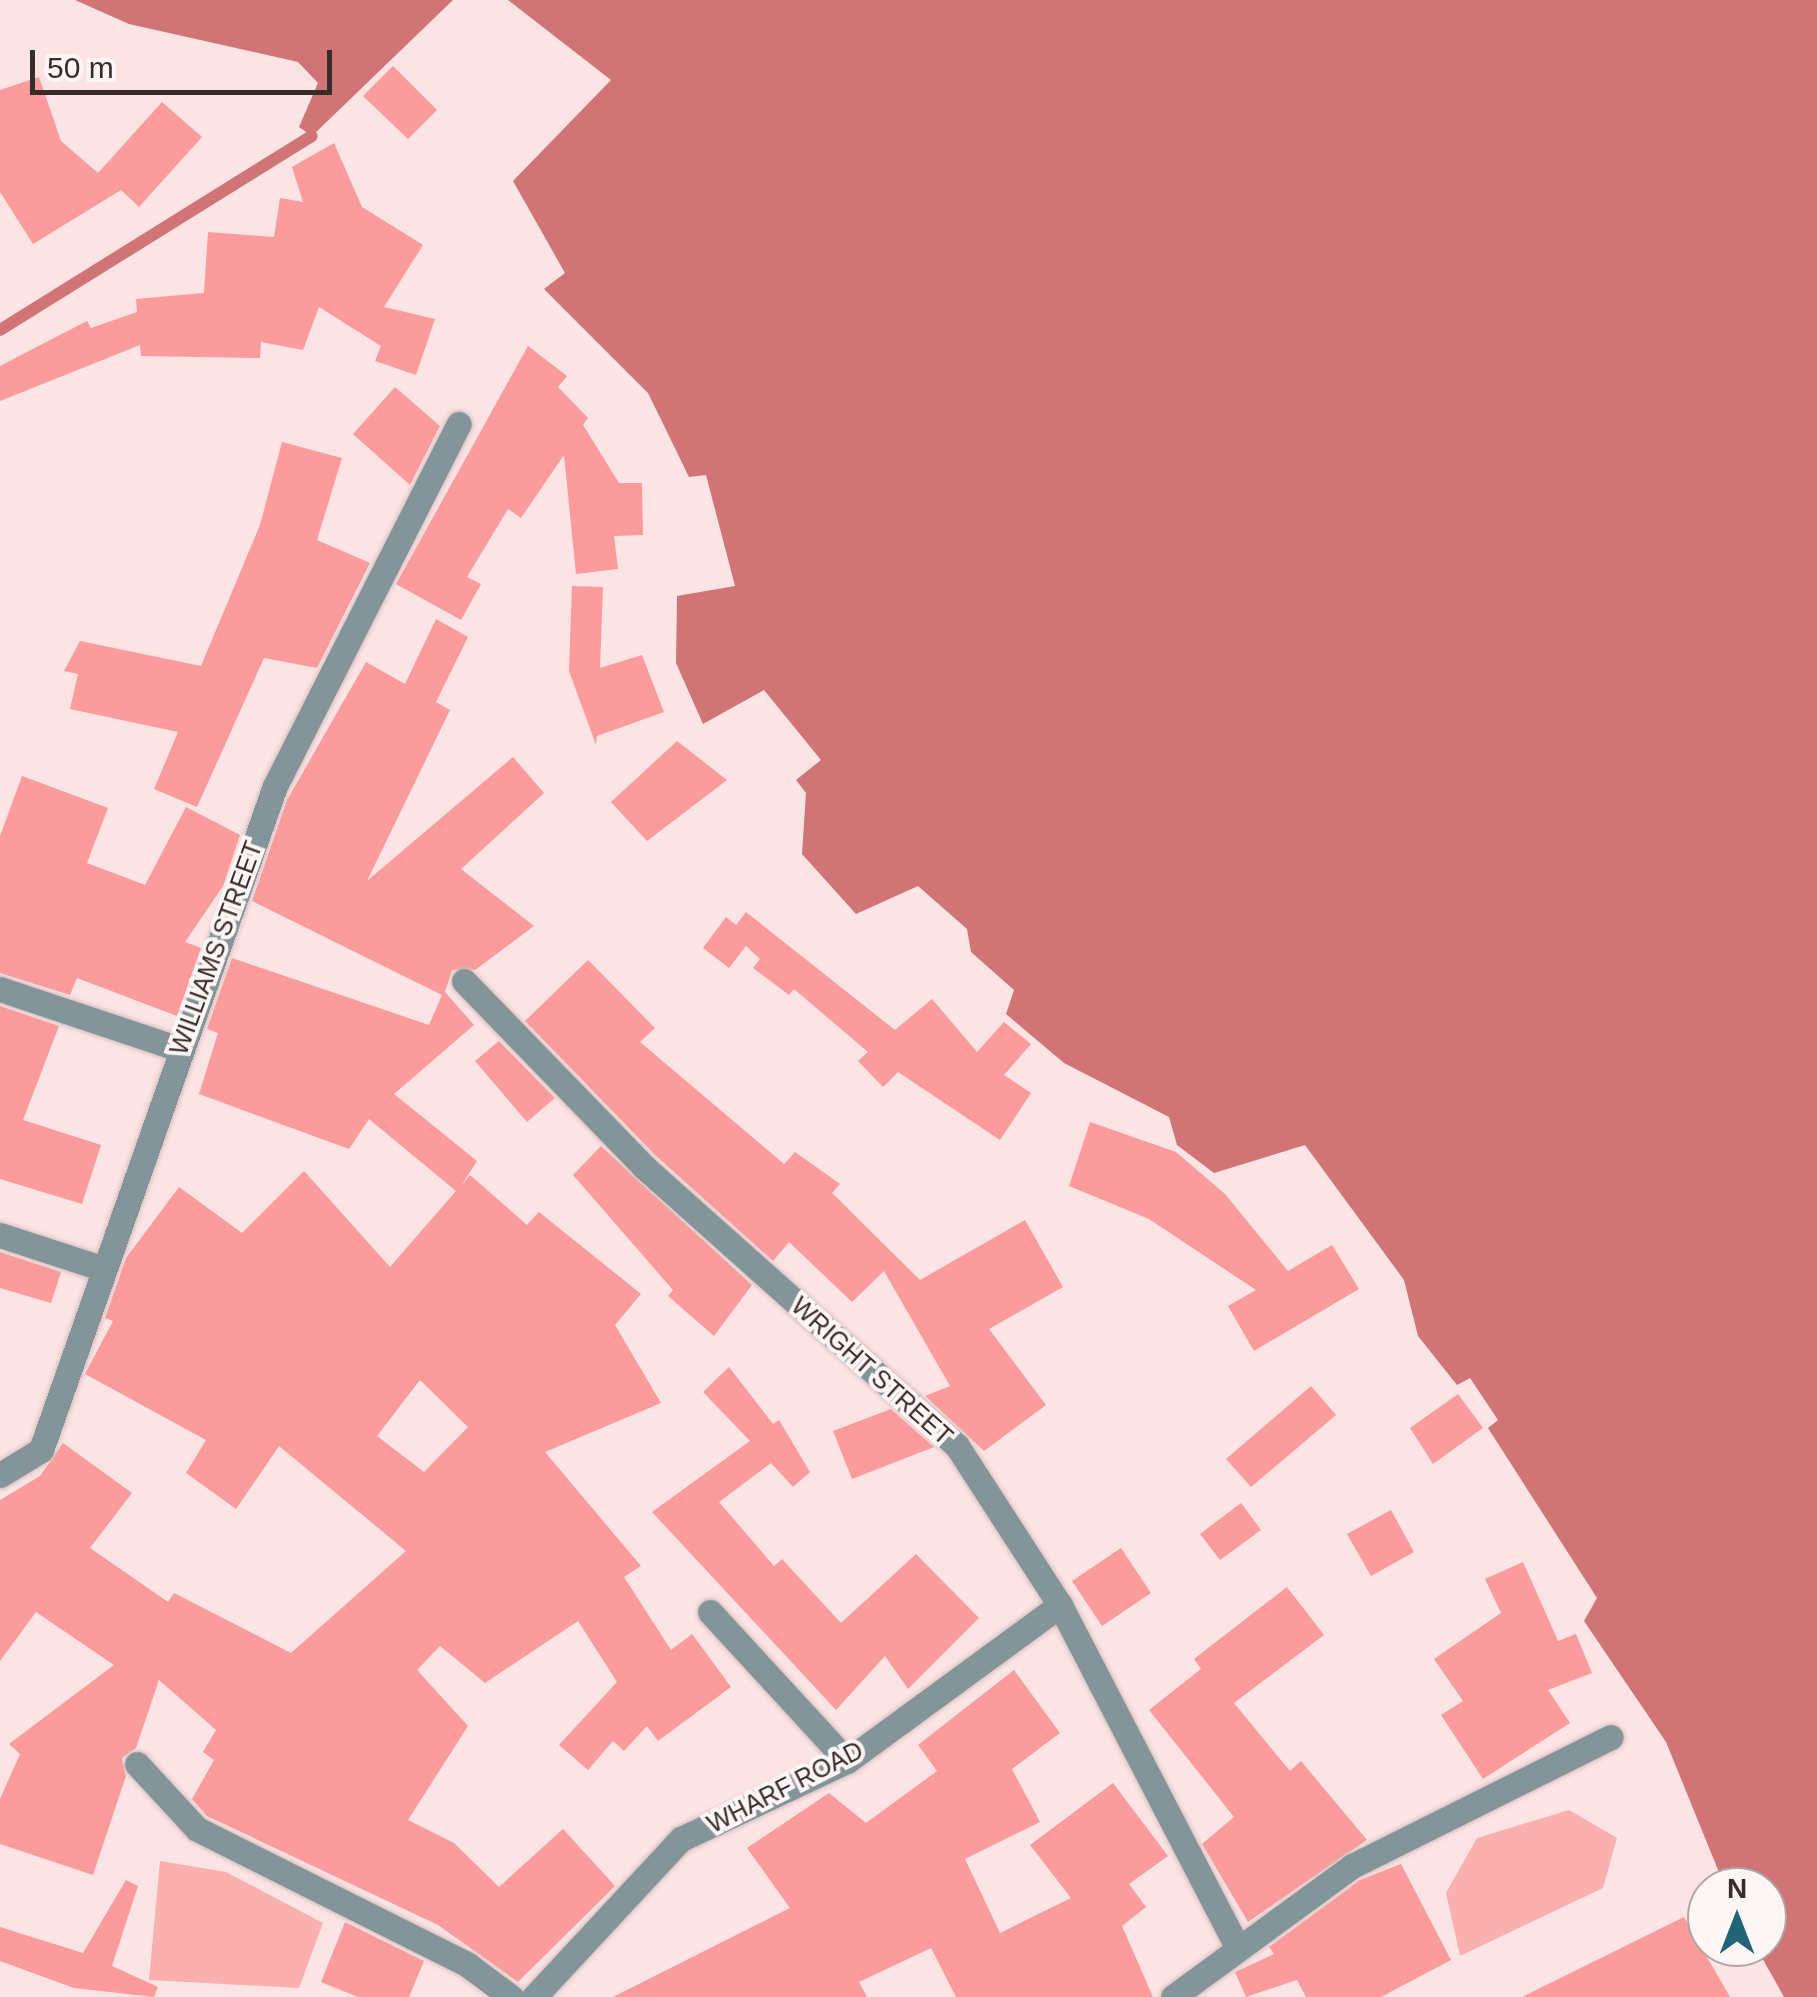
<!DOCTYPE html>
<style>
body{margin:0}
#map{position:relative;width:1817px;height:1997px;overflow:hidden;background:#fde4e4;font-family:Helvetica,sans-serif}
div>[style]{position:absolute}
.green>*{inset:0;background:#f9b0af}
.water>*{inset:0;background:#d07475}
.stream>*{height:12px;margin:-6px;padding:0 6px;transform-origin:6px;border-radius:6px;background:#d07475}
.building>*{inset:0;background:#fb9b9b}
.roads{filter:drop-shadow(0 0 2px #d6bfbf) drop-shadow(0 0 2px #d6bfbf)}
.minor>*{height:25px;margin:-12.5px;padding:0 12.5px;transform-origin:12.5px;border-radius:12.5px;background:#84959a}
span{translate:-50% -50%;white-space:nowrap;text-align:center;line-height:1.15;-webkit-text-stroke:8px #fef6f6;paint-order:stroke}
.street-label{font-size:25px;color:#3a2b2b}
.north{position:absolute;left:1687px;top:1867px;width:100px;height:100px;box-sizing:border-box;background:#fef6f6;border:2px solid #b0a5a5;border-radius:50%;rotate:0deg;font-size:28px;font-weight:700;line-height:40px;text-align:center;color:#3a2b2b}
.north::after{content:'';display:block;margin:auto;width:35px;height:45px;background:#206476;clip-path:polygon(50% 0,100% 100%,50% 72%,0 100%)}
.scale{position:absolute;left:30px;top:50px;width:302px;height:45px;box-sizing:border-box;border:5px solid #3a2b2b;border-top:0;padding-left:12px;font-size:30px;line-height:35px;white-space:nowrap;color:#3a2b2b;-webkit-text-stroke:8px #fef6f6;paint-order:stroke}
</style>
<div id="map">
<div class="green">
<i style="clip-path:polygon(1569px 1810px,1617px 1838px,1603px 1888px,1460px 1956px,1446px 1893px,1477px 1838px)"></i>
<i style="clip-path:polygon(160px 1861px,226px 1872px,323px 1923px,299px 1988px,149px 1980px)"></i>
</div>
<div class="water">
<i style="clip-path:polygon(75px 0,453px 0,312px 136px,299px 127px,318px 83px,298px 62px,129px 24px)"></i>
<i style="clip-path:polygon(508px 0,1817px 0,1817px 1997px,1784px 1997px,1756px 1947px,1767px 1947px,1767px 1887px,1725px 1887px,1666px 1742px,1584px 1621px,1597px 1598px,1488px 1428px,1498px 1420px,1470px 1378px,1457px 1385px,1418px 1336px,1404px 1280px,1305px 1145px,1214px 1173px,1177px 1145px,1169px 1117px,1064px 1063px,1006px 1014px,1014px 990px,971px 952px,967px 929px,918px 886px,856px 914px,802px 854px,806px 793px,796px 780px,821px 760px,764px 690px,703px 724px,676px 663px,677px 596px,735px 586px,706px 475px,689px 477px,648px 393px,544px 289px,565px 273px,513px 181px,611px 80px)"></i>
</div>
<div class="stream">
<i style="left:0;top:330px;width:367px;rotate:-31.9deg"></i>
</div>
<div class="building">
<i style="clip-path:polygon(393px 66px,437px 110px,408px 139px,363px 96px)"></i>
<i style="clip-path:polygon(39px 77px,61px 141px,98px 173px,162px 102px,202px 137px,139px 207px,121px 190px,33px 244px,0 192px,0 90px)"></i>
<i style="clip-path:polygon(334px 143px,362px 207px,423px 245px,384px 307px,435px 319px,416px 375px,375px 361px,381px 346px,319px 307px,303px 350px,261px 342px,260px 358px,141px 356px,140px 345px,0 401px,0 366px,87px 321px,91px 328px,137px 312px,136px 299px,204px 293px,208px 232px,274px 237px,280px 198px,303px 202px,292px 167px)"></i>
<i style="clip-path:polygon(528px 346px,567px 376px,558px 387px,588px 418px,583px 425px,619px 483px,642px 483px,643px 535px,614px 536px,618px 569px,576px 574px,564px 455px,521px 518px,508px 509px,467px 577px,481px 584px,461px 620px,396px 584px)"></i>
<i style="clip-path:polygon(395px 387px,440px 426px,410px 485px,353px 434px)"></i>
<i style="clip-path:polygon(282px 442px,342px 458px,317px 540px,370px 563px,317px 668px,264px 658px,197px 807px,154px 789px,178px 732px,70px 709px,78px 674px,64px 671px,80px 641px,201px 666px,260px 525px)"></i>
<i style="clip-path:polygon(572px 586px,603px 587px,600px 668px,642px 655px,664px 712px,597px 736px,596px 745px,569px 671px)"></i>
<i style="clip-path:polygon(evenodd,436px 619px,468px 637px,436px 702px,450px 710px,367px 881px,513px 757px,544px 793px,461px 869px,534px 926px,475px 970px,452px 970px,445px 992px,474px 1025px,394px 1094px,477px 1161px,461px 1186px,470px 1175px,527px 1225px,539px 1212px,641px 1294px,615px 1325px,661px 1403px,545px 1452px,641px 1566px,624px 1577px,671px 1650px,692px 1634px,731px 1687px,658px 1741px,647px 1726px,624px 1751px,613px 1741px,588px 1770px,559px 1745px,617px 1682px,578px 1621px,485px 1683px,440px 1646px,417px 1670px,468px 1726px,408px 1820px,454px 1843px,499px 1887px,563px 1829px,615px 1886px,518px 1982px,438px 1925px,207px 1816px,192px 1799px,214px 1760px,203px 1752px,216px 1730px,159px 1680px,136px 1748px,122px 1758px,126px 1776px,93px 1875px,0 1844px,0 1799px,20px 1754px,9px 1744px,114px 1665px,36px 1612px,0 1661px,0 1500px,40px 1476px,63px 1443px,132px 1493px,90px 1548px,168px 1602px,174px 1593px,291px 1653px,406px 1551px,279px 1446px,236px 1509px,186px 1473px,206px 1440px,85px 1374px,113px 1321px,105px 1318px,126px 1258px,179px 1187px,242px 1233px,304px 1171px,390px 1267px,456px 1191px,369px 1119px,349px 1149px,199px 1094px,218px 1033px,207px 1029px,232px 958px,429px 1025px,442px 995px,252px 901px,287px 800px,366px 662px,405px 684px,436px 619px,420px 1380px,468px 1427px,424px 1472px,377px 1436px,420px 1380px)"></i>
<i style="clip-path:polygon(677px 741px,727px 780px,647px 841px,611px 802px)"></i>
<i style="clip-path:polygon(22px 776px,108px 808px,87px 863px,145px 885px,186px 807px,240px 835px,223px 886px,185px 942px,201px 948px,177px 1016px,77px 978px,70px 995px,0 973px,0 836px)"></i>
<i style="clip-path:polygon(746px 912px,895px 1030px,932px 999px,977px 1052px,1004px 1022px,1031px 1044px,1004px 1075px,1031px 1093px,1000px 1140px,898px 1072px,883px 1087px,858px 1061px,868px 1052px,794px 989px,789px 995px,753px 968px,760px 959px,746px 946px,729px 968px,703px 948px,726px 917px,736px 925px)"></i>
<i style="clip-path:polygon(588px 960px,655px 1028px,640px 1042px,784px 1164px,795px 1152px,840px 1184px,832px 1193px,920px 1280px,1025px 1220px,1063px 1287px,989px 1329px,1046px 1405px,984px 1451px,925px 1396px,950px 1386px,884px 1271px,852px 1302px,789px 1242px,773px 1261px,655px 1155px,525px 1021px)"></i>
<i style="clip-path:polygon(0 1006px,59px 1026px,23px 1120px,101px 1145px,82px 1204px,0 1179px)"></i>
<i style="clip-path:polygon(499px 1041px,555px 1098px,527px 1122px,475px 1061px)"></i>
<i style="clip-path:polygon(1090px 1122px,1176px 1152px,1225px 1194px,1288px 1271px,1332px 1245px,1359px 1289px,1254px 1351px,1228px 1306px,1256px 1290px,1149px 1219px,1069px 1186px)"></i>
<i style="clip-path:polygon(601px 1146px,752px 1285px,714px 1336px,668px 1296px,673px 1290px,573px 1175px)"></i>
<i style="clip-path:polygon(0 1252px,61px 1272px,51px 1303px,0 1288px)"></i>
<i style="clip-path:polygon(729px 1367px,773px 1424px,779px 1420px,810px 1472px,793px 1487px,771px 1463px,719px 1502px,774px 1566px,782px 1559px,841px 1623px,916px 1554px,979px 1618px,908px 1689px,885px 1656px,836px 1710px,652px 1512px,750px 1441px,703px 1392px)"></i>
<i style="clip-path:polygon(1311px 1386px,1336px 1415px,1251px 1487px,1226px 1459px)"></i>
<i style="clip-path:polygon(1458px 1394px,1483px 1428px,1433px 1464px,1410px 1428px)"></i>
<i style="clip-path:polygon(891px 1409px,934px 1447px,852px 1479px,833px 1431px)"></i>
<i style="clip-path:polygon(1241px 1503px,1261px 1530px,1220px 1560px,1200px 1534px)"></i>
<i style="clip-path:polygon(1391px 1510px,1414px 1552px,1371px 1576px,1347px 1534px)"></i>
<i style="clip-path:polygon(1121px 1548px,1151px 1593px,1102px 1626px,1072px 1581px)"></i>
<i style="clip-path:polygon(1523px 1562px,1558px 1641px,1576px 1634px,1592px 1673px,1548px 1690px,1570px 1723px,1483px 1779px,1441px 1715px,1463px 1701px,1434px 1659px,1501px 1613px,1485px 1579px)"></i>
<i style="clip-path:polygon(1287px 1587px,1324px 1635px,1234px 1703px,1290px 1771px,1301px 1761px,1367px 1840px,1248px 1922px,1202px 1844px,1234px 1817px,1149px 1710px,1201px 1669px,1194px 1659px)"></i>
<i style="clip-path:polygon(1014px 1670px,1060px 1733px,1012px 1769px,1040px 1822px,965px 1859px,1000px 1933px,1071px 1898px,1030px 1845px,1113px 1783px,1168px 1856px,1129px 1884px,1146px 1907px,1122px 1926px,1153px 1997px,956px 1997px,931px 1948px,859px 1982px,867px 1997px,613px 1997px,790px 1908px,747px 1848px,829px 1793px,866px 1823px,937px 1771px,918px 1745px)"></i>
<i style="clip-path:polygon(1401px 1864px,1451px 1960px,1381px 1997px,1306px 1997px,1297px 1980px,1246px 1997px,1235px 1972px,1274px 1954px,1269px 1947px,1360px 1880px)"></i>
<i style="clip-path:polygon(126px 1880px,138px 1886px,112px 1966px,158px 1987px,154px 1997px,74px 1988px,0 1961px,0 1927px,83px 1953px)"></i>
<i style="clip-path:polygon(1684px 1917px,1730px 1997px,1522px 1997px)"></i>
<i style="clip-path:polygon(345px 1922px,424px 1961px,409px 1997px,358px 1997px,321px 1982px)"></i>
</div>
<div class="roads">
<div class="minor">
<i style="left:464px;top:981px;width:259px;rotate:45.9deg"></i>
<i style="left:644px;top:1167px;width:419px;rotate:41.7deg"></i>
<i style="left:957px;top:1446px;width:189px;rotate:57.1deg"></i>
<i style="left:1060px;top:1605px;width:383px;rotate:62.6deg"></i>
<i style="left:0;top:989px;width:189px;rotate:18.5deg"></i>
<i style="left:0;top:1235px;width:109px;rotate:18.1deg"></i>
<i style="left:0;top:1475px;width:48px;rotate:-31.4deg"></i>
<i style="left:41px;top:1450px;width:704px;rotate:-70.59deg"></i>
<i style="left:275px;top:786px;width:406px;rotate:-63.1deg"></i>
<i style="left:710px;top:1612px;width:202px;rotate:47.4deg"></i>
<i style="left:137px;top:1764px;width:88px;rotate:47.3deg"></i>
<i style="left:197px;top:1829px;width:303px;rotate:26.6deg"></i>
<i style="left:468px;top:1965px;width:54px;rotate:36.7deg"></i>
<i style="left:534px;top:1997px;width:216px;rotate:-47.1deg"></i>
<i style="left:681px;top:1839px;width:183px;rotate:-25.2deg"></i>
<i style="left:847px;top:1761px;width:264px;rotate:-36.2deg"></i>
<i style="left:1173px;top:1997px;width:222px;rotate:-36.2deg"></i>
<i style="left:1352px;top:1866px;width:289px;rotate:-26.5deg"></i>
</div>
</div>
<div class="street-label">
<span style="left:216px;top:948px;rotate:-70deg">WILLIAMS STREET</span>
<span style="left:872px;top:1371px;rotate:42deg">WRIGHT STREET</span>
<span style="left:785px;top:1787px;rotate:-27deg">WHARF ROAD</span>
</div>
<div class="north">N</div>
<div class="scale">50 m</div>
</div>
